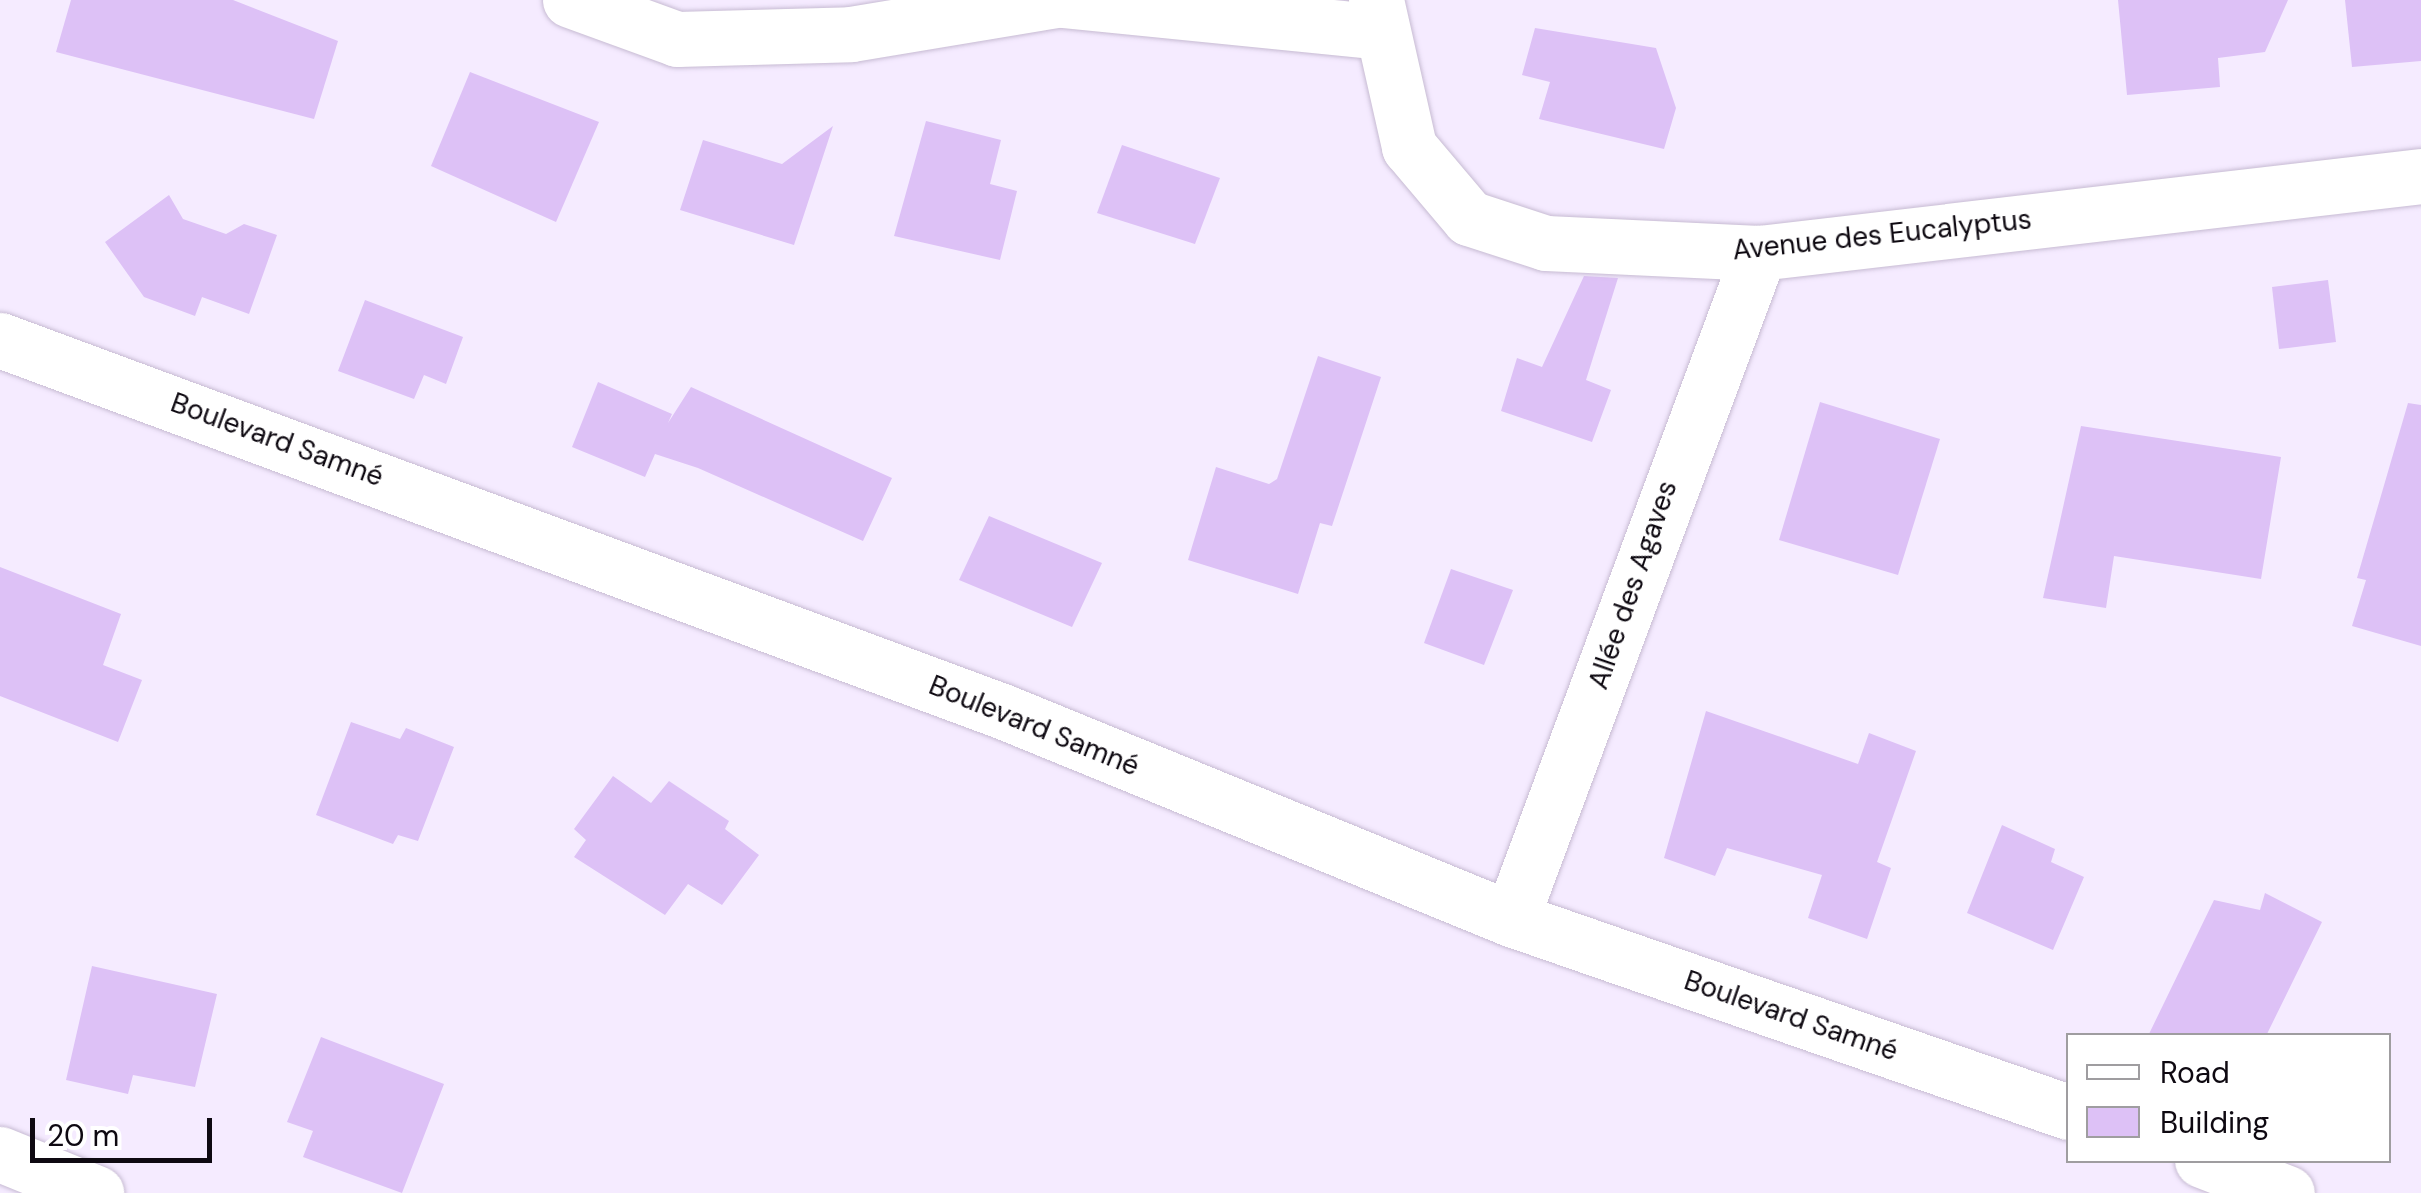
<!DOCTYPE html>
<meta charset="utf-8">
<style>
body{margin:0}
#map{position:relative;width:2421px;height:1193px;overflow:hidden;background:#f5ebff;font-family:"DM Sans",sans-serif}
div>[style]{position:absolute}
.building>*{inset:0;background:#ddc1f6}
.roads{filter:drop-shadow(0 0 2px #c7bbd3) drop-shadow(0 0 2px #c7bbd3)}
.minor>*{height:55px;margin:-27.5px;padding:0 27.5px;transform-origin:27.5px;border-radius:27.5px;background:#fff}
span{translate:-50% -50%;white-space:nowrap;text-align:center;line-height:1.15;-webkit-text-stroke:8px #fff;paint-order:stroke}
.street-label{font-size:28px;color:#0e0911}
.legend{position:absolute;left:2066px;top:1033px;width:325px;height:130px;box-sizing:border-box;background:#fff;border:2px solid #9f9da0;margin:0;padding:12px 18px;list-style:none;font-size:30px;color:#0e0911}
.legend li{display:flex;align-items:center;gap:20px;height:50px}
.legend b{width:50px;border:2px solid #9f9da0}
.scale{position:absolute;left:30px;top:1118px;width:182px;height:45px;box-sizing:border-box;border:5px solid #0e0911;border-top:0;padding-left:12px;font-size:30px;line-height:35px;white-space:nowrap;color:#0e0911;-webkit-text-stroke:8px #fff;paint-order:stroke}
</style>
<div id="map">
<div class="building">
<i style="clip-path:polygon(71px 0,233px 0,338px 41px,314px 119px,56px 52px)"></i>
<i style="clip-path:polygon(2118px 0,2288px 0,2265px 52px,2218px 58px,2220px 87px,2127px 95px)"></i>
<i style="clip-path:polygon(2345px 0,2421px 0,2421px 61px,2352px 67px)"></i>
<i style="clip-path:polygon(1535px 28px,1656px 48px,1676px 108px,1664px 149px,1539px 119px,1550px 82px,1522px 75px)"></i>
<i style="clip-path:polygon(470px 72px,599px 122px,556px 222px,431px 166px)"></i>
<i style="clip-path:polygon(926px 121px,1001px 140px,990px 184px,1017px 191px,1000px 260px,894px 236px)"></i>
<i style="clip-path:polygon(833px 126px,794px 245px,680px 210px,703px 140px,782px 164px)"></i>
<i style="clip-path:polygon(1122px 145px,1220px 178px,1195px 244px,1097px 213px)"></i>
<i style="clip-path:polygon(169px 195px,183px 219px,226px 234px,244px 224px,277px 235px,249px 314px,202px 297px,195px 316px,144px 297px,105px 242px)"></i>
<i style="clip-path:polygon(1584px 276px,1618px 278px,1586px 380px,1611px 390px,1592px 442px,1501px 411px,1517px 358px,1542px 367px)"></i>
<i style="clip-path:polygon(2328px 280px,2336px 342px,2279px 349px,2272px 287px)"></i>
<i style="clip-path:polygon(365px 300px,463px 337px,446px 384px,424px 375px,414px 399px,338px 371px)"></i>
<i style="clip-path:polygon(1318px 356px,1381px 377px,1332px 526px,1320px 523px,1298px 594px,1188px 560px,1216px 467px,1269px 484px,1277px 479px)"></i>
<i style="clip-path:polygon(598px 382px,672px 414px,668px 423px,691px 387px,892px 478px,863px 541px,698px 468px,655px 454px,645px 477px,572px 447px)"></i>
<i style="clip-path:polygon(1820px 402px,1940px 439px,1898px 575px,1779px 540px)"></i>
<i style="clip-path:polygon(2408px 403px,2421px 405px,2421px 646px,2352px 626px,2366px 580px,2357px 578px)"></i>
<i style="clip-path:polygon(2081px 426px,2281px 457px,2261px 579px,2114px 556px,2106px 608px,2043px 598px)"></i>
<i style="clip-path:polygon(989px 516px,1102px 563px,1072px 627px,959px 580px)"></i>
<i style="clip-path:polygon(0 567px,121px 614px,103px 665px,142px 680px,118px 742px,0 696px)"></i>
<i style="clip-path:polygon(1451px 569px,1513px 590px,1484px 665px,1424px 643px)"></i>
<i style="clip-path:polygon(1706px 711px,1858px 764px,1869px 733px,1916px 751px,1877px 862px,1891px 868px,1867px 939px,1808px 918px,1822px 875px,1727px 848px,1715px 876px,1664px 858px)"></i>
<i style="clip-path:polygon(351px 722px,400px 739px,406px 728px,454px 747px,418px 841px,398px 835px,393px 844px,316px 815px)"></i>
<i style="clip-path:polygon(613px 776px,651px 803px,669px 781px,729px 821px,725px 829px,759px 855px,722px 905px,688px 884px,665px 915px,574px 857px,586px 840px,574px 829px)"></i>
<i style="clip-path:polygon(2002px 825px,2055px 849px,2051px 862px,2084px 877px,2053px 950px,1967px 913px)"></i>
<i style="clip-path:polygon(2265px 893px,2322px 922px,2266px 1036px,2148px 1036px,2214px 900px,2260px 910px)"></i>
<i style="clip-path:polygon(92px 966px,217px 994px,195px 1087px,133px 1075px,128px 1094px,66px 1080px)"></i>
<i style="clip-path:polygon(321px 1037px,444px 1084px,402px 1193px,303px 1157px,313px 1131px,287px 1122px)"></i>
</div>
<div class="roads">
<div class="minor">
<i style="left:570px;top:0;width:114px;rotate:20deg"></i>
<i style="left:677px;top:39px;width:174px;rotate:-1.6deg"></i>
<i style="left:851px;top:34px;width:209px;rotate:-9.4deg"></i>
<i style="left:1062px;top:0;width:321px;rotate:5.7deg"></i>
<i style="left:1376px;top:0;width:151px;rotate:77.3deg"></i>
<i style="left:1409px;top:147px;width:93px;rotate:49.8deg"></i>
<i style="left:1469px;top:218px;width:81px;rotate:18deg"></i>
<i style="left:1546px;top:243px;width:213px;rotate:2.7deg"></i>
<i style="left:1759px;top:253px;width:666px;rotate:-6.63deg"></i>
<i style="left:0;top:340px;width:1068px;rotate:20.32deg"></i>
<i style="left:1002px;top:711px;width:550px;rotate:22.23deg"></i>
<i style="left:1511px;top:919px;width:589px;rotate:19.11deg"></i>
<i style="left:1511px;top:919px;width:711px;rotate:-69.58deg"></i>
<i style="left:0;top:1154px;width:104px;rotate:22.1deg"></i>
<i style="left:2202px;top:1160px;width:91px;rotate:21.2deg"></i>
</div>
</div>
<div class="street-label">
<span style="left:1882px;top:235px;rotate:-6deg">Avenue des Eucalyptus</span>
<span style="left:277px;top:440px;rotate:20deg">Boulevard Samné</span>
<span style="left:1633px;top:585px;rotate:-71deg">Allée des Agaves</span>
<span style="left:1034px;top:726px;rotate:22deg">Boulevard Samné</span>
<span style="left:1791px;top:1016px;rotate:19deg">Boulevard Samné</span>
</div>
<ul class="legend">
<li><b style="height:12px;background:#fff"></b>Road</li>
<li><b style="height:28px;background:#ddc1f6"></b>Building</li>
</ul>
<div class="scale">20 m</div>
</div>
